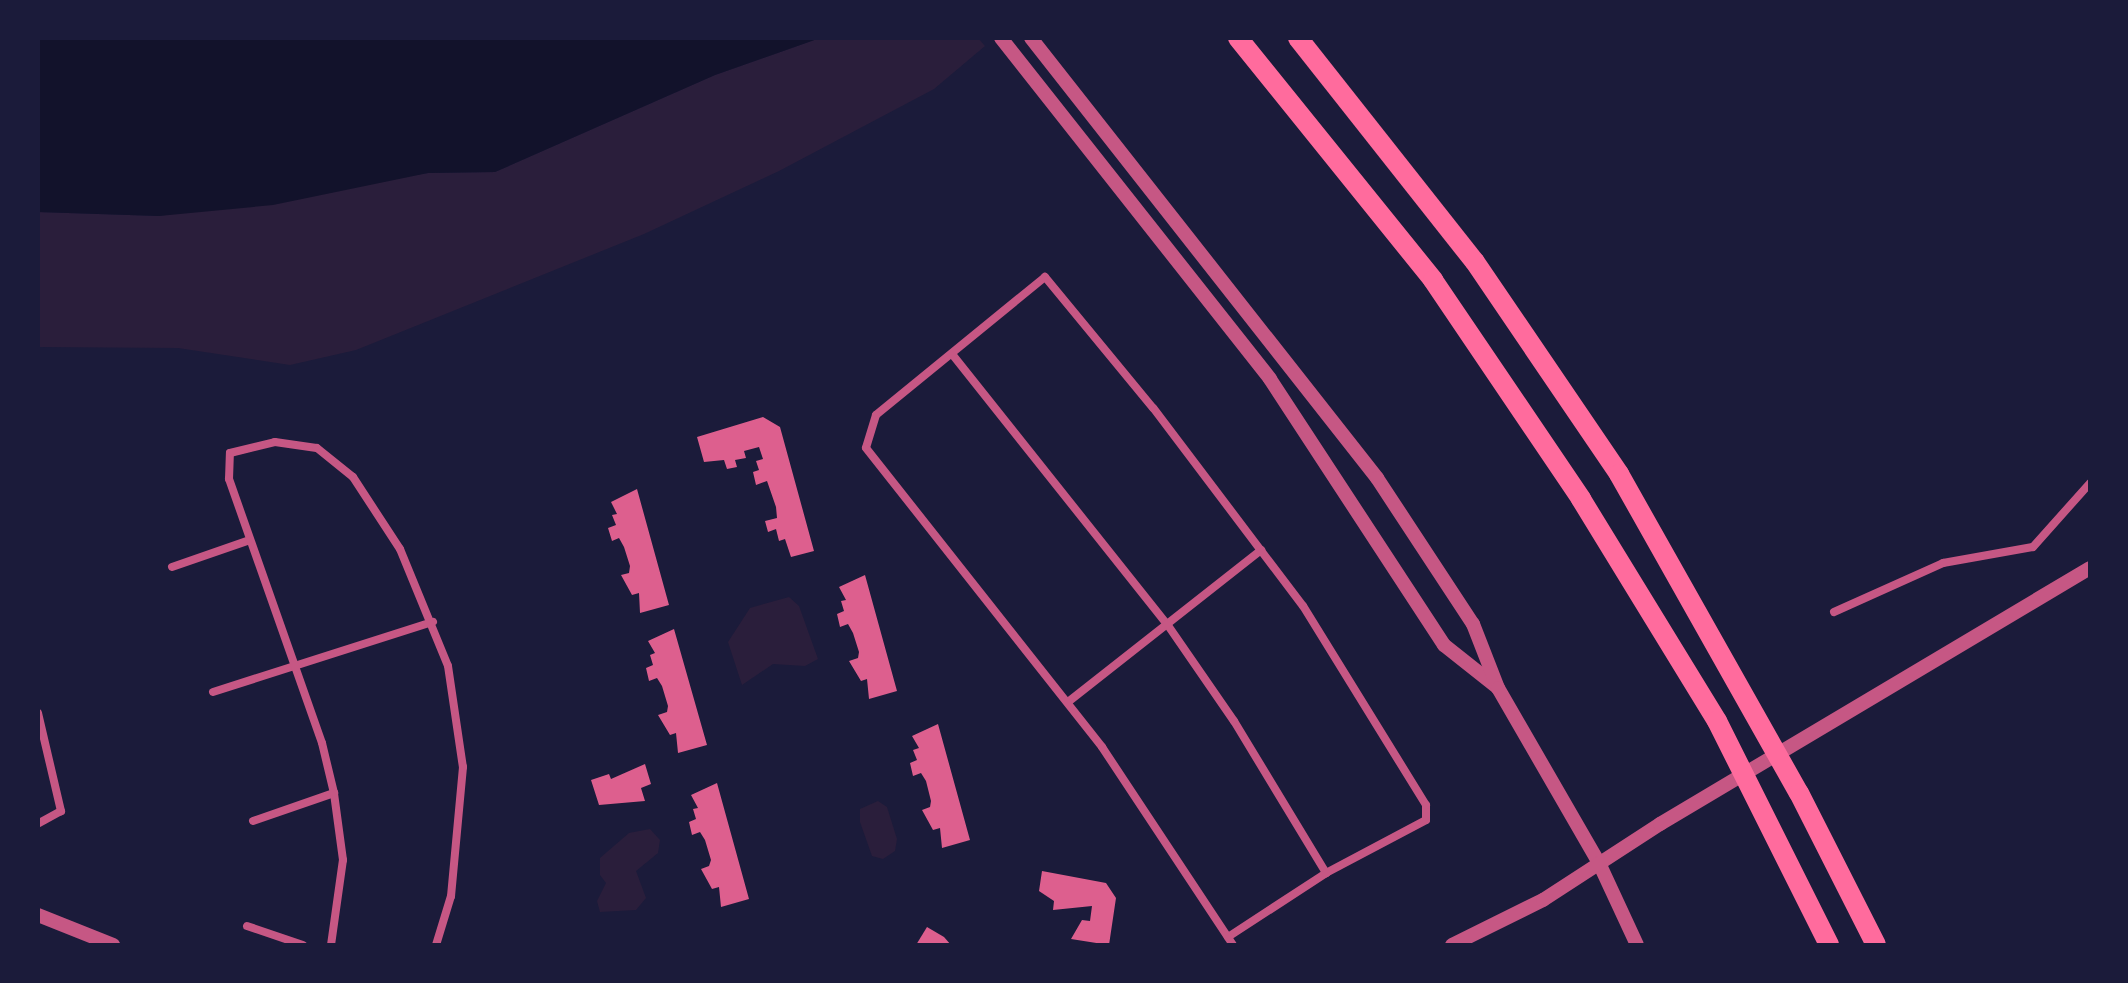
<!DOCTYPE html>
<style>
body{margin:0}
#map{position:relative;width:2128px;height:983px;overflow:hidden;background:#1b1b3a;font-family:"Public Sans",sans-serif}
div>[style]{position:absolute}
.green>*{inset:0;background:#2a1e3b}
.water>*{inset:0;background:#12122b}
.building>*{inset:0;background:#dd5f8e}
.minor>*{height:8px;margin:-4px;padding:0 4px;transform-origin:4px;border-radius:4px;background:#c65784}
.tertiary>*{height:14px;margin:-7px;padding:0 7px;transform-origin:7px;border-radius:7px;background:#c65784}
.motorway>*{height:20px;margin:-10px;padding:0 10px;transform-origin:10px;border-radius:10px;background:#ff6b9d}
span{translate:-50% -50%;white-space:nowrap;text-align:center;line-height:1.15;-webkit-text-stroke:8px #1b1b3a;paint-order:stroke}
.frame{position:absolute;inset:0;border:40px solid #1b1b3a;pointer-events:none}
</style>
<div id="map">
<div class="green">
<i style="clip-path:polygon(820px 38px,978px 38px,985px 46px,934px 89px,779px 171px,644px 234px,356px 350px,290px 365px,178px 348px,38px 347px,38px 212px,159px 216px,428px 173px,495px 172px,715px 75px)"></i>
<i style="clip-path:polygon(789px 597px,799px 606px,818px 659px,805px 666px,773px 664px,742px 685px,728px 642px,750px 608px)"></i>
<i style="clip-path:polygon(878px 801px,887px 807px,897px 839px,895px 851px,883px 859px,872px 856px,860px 822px,860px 809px)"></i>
<i style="clip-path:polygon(650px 829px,660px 840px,658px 853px,636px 871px,646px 898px,636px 910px,600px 912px,597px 901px,606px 883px,600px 875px,600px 858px,629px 833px)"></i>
</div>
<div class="water">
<i style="clip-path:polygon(38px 38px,820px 38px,715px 75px,495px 172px,428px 173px,273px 205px,159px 216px,38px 212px)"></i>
</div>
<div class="building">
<i style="clip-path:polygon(763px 417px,780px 427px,814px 551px,791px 557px,785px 539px,779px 541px,776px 529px,768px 532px,765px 521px,777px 518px,776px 507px,767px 481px,756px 485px,753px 472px,759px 470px,756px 461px,763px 459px,759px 447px,744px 451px,746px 458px,735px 460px,737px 467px,727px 469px,724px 460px,704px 462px,697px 437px)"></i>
<i style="clip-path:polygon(637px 489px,669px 605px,640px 613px,639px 593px,632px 595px,621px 575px,629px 573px,630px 566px,624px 547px,619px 538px,612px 541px,608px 528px,616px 525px,612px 515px,617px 514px,611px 502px)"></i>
<i style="clip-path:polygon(865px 575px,897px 691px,869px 699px,867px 679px,861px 681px,849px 661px,858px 658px,859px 652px,853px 633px,848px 624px,840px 627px,837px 614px,844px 611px,841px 601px,846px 600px,839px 587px)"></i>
<i style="clip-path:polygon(674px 629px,707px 745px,678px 753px,676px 733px,670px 735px,658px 715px,667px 712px,668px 706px,662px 686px,657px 678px,649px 681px,646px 668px,653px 665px,650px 655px,655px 653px,648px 641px)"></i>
<i style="clip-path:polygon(938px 724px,970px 840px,942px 848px,940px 828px,933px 830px,922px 810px,930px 807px,931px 801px,926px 781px,921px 773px,913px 776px,910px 763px,917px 760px,913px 750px,919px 748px,912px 736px)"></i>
<i style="clip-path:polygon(645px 764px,651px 784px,641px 788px,645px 801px,599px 805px,591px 780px,609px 774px,611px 779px)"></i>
<i style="clip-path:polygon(717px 783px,749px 899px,721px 907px,719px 887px,712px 889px,701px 869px,709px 866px,711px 860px,705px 840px,700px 832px,692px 835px,689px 822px,696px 819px,693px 809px,698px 808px,691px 795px)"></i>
<i style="clip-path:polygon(1042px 871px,1106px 883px,1116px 898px,1109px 945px,1071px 939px,1082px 920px,1090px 921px,1092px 906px,1053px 910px,1054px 901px,1039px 891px)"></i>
<i style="clip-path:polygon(927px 927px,944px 937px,951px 945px,916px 945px)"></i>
</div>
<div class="minor">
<i style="left:952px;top:354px;width:345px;rotate:51.5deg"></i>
<i style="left:1167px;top:624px;width:118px;rotate:55.4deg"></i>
<i style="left:1234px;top:721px;width:178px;rotate:58.8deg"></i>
<i style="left:172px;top:567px;width:79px;rotate:-19.1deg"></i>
<i style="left:1834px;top:612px;width:120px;rotate:-24.2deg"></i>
<i style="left:1943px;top:563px;width:91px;rotate:-10.1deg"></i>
<i style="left:2033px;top:547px;width:86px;rotate:-48.3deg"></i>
<i style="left:213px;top:692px;width:231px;rotate:-17.7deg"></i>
<i style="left:1068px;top:702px;width:246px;rotate:-38.2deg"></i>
<i style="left:38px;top:713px;width:101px;rotate:76.8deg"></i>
<i style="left:61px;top:811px;width:26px;rotate:151deg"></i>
<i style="left:253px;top:821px;width:86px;rotate:-19.1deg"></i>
<i style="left:247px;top:926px;width:59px;rotate:18.7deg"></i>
<i style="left:1228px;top:937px;width:117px;rotate:-33.1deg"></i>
<i style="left:1326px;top:873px;width:113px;rotate:-27.9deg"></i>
<i style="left:1426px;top:820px;width:15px;rotate:-90deg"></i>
<i style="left:1426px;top:805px;width:234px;rotate:-121.7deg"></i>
<i style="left:1303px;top:606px;width:248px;rotate:-127.1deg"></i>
<i style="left:1153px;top:408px;width:170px;rotate:-129.5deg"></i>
<i style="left:1045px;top:277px;width:218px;rotate:140.8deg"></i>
<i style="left:876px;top:415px;width:34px;rotate:107deg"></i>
<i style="left:866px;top:448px;width:381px;rotate:51.7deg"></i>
<i style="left:1102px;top:747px;width:237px;rotate:56.5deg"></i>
<i style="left:331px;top:945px;width:86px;rotate:-82deg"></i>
<i style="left:343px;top:860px;width:68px;rotate:-97.7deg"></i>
<i style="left:334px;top:793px;width:51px;rotate:-103.5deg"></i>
<i style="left:322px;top:743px;width:280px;rotate:-109.4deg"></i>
<i style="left:229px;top:479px;width:26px;rotate:-88deg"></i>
<i style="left:230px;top:453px;width:46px;rotate:-13.7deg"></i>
<i style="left:275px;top:442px;width:42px;rotate:8.1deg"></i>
<i style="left:317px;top:448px;width:46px;rotate:38.9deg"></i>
<i style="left:353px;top:477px;width:86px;rotate:56.9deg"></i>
<i style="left:400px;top:549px;width:126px;rotate:67.7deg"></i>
<i style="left:448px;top:666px;width:102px;rotate:81.6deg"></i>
<i style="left:463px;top:767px;width:130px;rotate:95.3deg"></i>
<i style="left:451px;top:896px;width:51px;rotate:107deg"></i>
</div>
<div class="tertiary">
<i style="left:1001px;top:38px;width:434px;rotate:51.7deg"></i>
<i style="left:1270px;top:379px;width:318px;rotate:56.8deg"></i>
<i style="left:1444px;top:645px;width:68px;rotate:38.4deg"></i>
<i style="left:1031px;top:38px;width:560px;rotate:51.82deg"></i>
<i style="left:1377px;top:478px;width:175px;rotate:56.7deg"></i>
<i style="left:1473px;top:624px;width:69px;rotate:68.7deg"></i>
<i style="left:1498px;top:688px;width:202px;rotate:60deg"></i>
<i style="left:1599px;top:863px;width:90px;rotate:65.1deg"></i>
<i style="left:38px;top:915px;width:81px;rotate:21.8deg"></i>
<i style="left:1452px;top:945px;width:102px;rotate:-26.3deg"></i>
<i style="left:1543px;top:900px;width:140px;rotate:-33deg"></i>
<i style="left:1660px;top:824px;width:500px;rotate:-30.77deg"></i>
</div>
<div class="motorway">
<i style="left:1238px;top:38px;width:311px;rotate:51.1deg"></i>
<i style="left:1433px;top:280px;width:264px;rotate:55.9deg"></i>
<i style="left:1581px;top:499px;width:260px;rotate:58.5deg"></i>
<i style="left:1717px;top:721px;width:250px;rotate:63.4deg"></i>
<i style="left:1298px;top:38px;width:285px;rotate:51.7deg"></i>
<i style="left:1475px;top:262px;width:256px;rotate:55.8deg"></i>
<i style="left:1619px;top:474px;width:366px;rotate:60.6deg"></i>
<i style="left:1799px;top:793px;width:170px;rotate:63.1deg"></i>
</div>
<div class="frame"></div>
</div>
